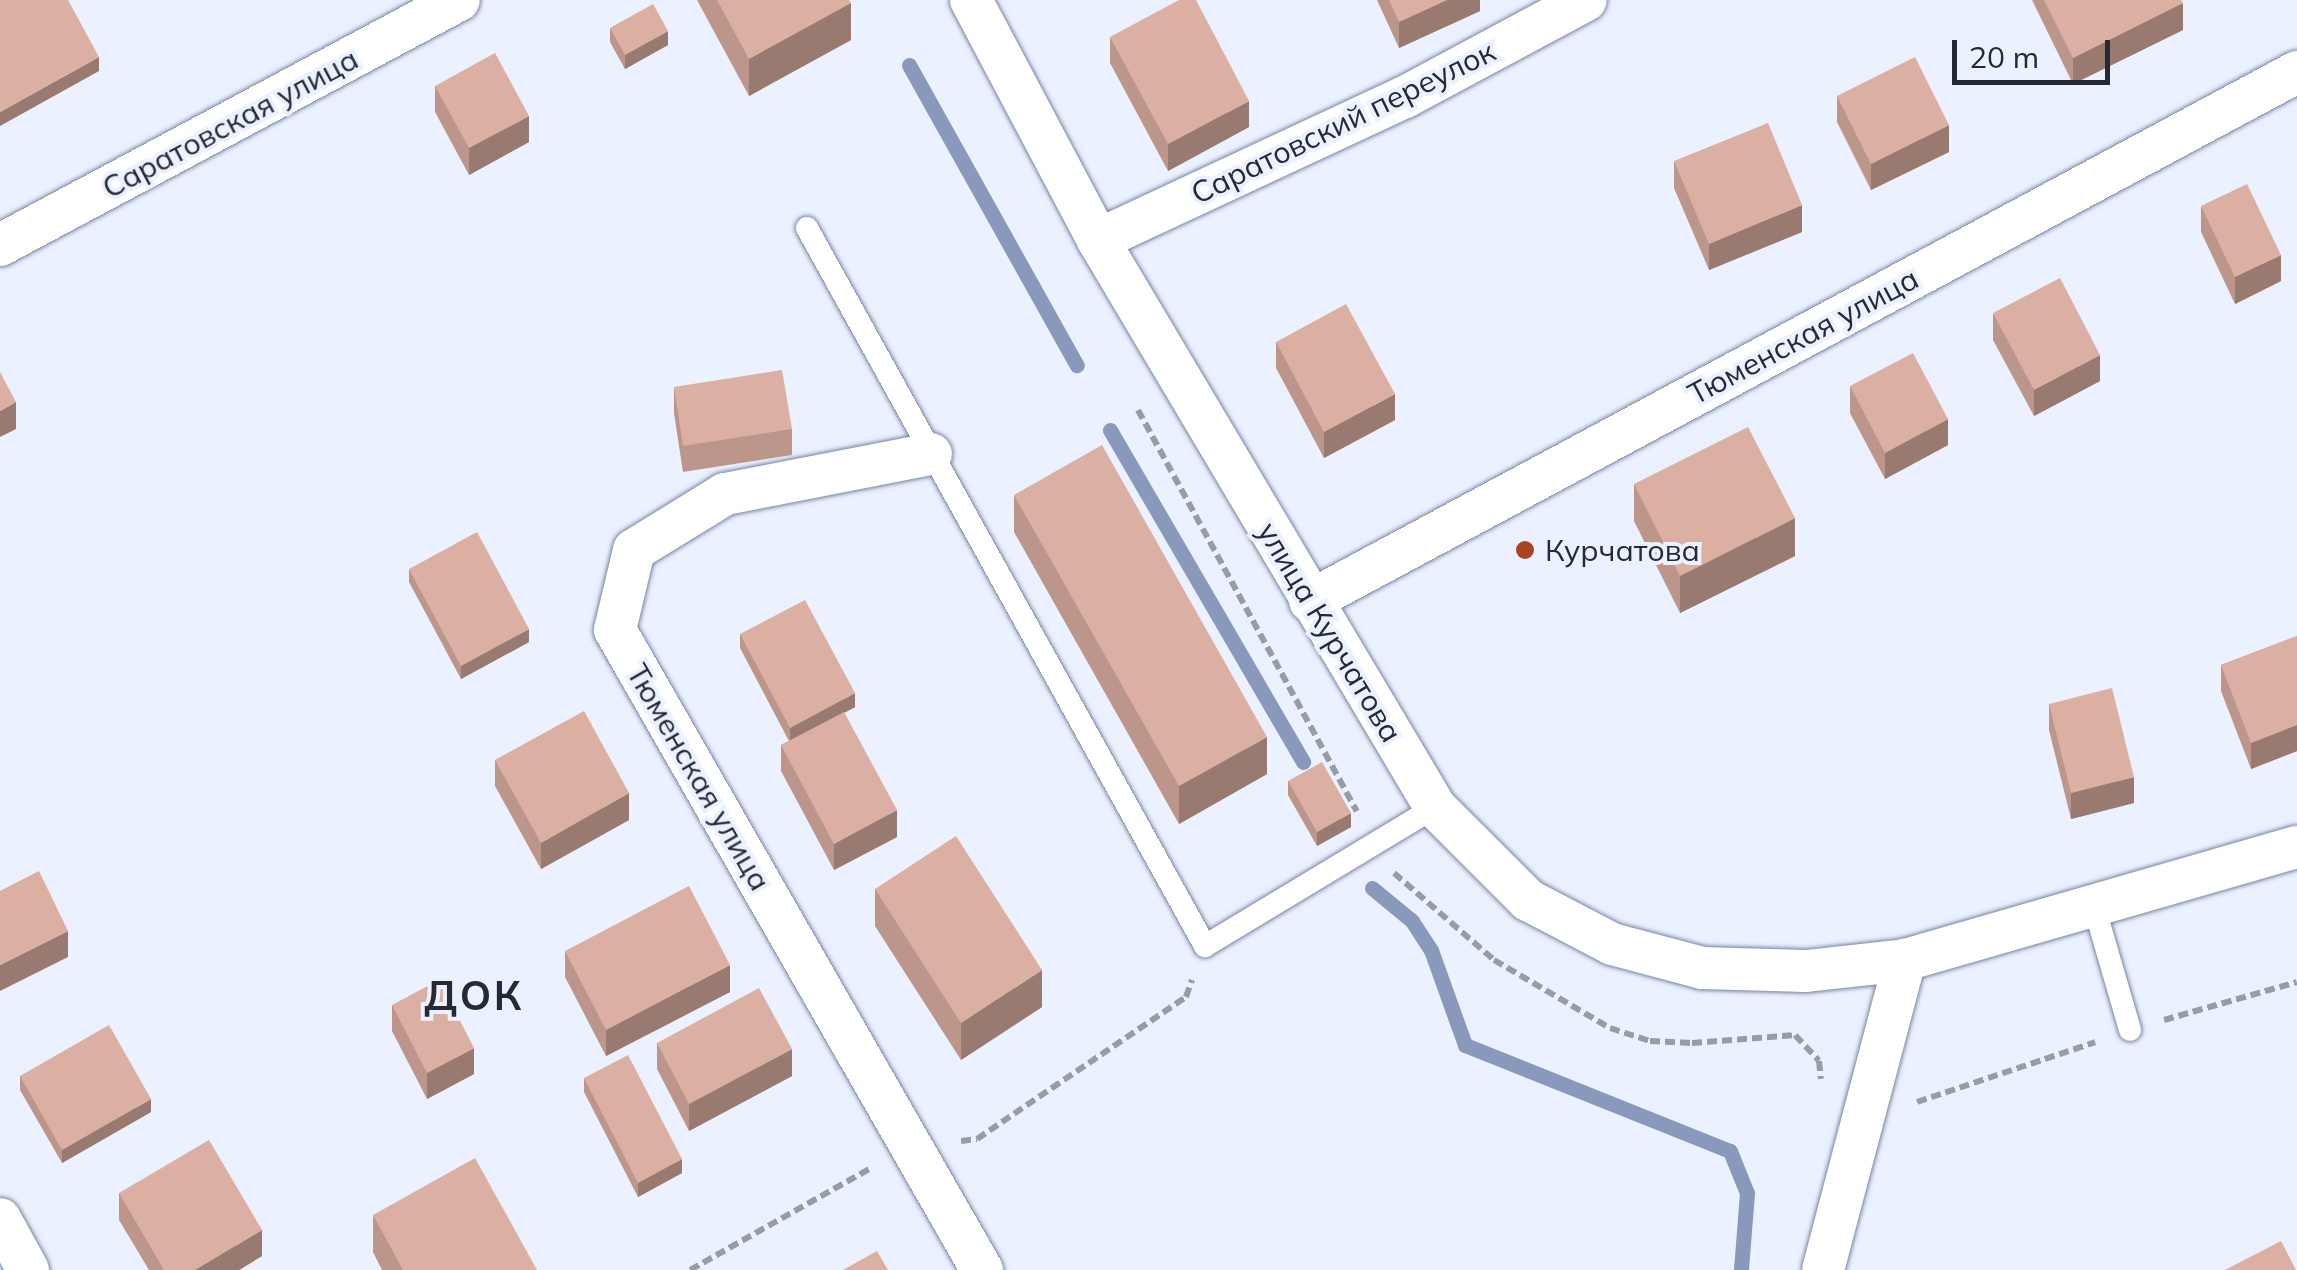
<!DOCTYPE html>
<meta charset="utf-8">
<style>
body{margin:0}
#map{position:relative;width:2297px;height:1270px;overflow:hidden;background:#ebf1fe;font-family:Mulish,sans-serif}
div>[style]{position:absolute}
.stream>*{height:15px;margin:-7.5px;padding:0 7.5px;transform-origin:7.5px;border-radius:7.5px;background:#8999bc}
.path>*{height:6px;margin-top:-3px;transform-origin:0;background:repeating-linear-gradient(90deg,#969ca8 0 10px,transparent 0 15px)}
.roads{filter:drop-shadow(0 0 2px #7785a3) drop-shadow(0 0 2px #7785a3)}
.lane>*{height:22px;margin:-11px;padding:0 11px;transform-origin:11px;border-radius:11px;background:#fff}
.street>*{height:42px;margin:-21px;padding:0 21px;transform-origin:21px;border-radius:21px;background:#fff}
.wall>*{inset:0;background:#bc968b}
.shaded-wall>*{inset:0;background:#997a71}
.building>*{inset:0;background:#dbafa2}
.dots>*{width:28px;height:28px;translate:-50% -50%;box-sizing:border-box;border:5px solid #ebf1fe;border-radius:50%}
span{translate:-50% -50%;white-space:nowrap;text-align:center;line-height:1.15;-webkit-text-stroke:8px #ebf1fe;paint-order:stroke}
.street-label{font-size:30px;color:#242935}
.poi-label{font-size:30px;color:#242935}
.left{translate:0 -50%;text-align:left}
.district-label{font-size:40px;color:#242935;font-weight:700;letter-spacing:2.5px}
.scale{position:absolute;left:1952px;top:40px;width:158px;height:45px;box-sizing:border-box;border:5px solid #242935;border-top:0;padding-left:12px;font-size:30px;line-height:35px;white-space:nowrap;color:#242935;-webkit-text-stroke:8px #ebf1fe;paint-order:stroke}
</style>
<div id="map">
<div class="stream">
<i style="left:909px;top:65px;width:344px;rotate:60.8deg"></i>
<i style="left:1110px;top:430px;width:384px;rotate:59.8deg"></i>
<i style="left:1372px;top:888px;width:52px;rotate:39.5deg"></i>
<i style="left:1412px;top:921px;width:35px;rotate:57deg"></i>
<i style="left:1431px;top:950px;width:101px;rotate:70.3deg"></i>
<i style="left:1465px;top:1045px;width:285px;rotate:21.8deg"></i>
<i style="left:1730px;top:1151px;width:45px;rotate:68deg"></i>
<i style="left:1747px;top:1193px;width:77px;rotate:94.5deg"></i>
</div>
<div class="path">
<i style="left:1138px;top:410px;width:457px;rotate:61.4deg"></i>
<i style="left:1394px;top:873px;width:133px;rotate:41deg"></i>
<i style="left:1494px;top:960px;width:134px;rotate:30.4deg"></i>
<i style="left:1610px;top:1028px;width:42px;rotate:18deg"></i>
<i style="left:1650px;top:1041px;width:42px;rotate:2.7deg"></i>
<i style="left:1692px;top:1043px;width:103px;rotate:-4.4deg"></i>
<i style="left:1795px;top:1035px;width:35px;rotate:47deg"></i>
<i style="left:1819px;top:1061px;width:18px;rotate:84deg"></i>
<i style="left:2164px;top:1020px;width:138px;rotate:-15.9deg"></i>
<i style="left:1917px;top:1102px;width:188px;rotate:-18.6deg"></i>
<i style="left:961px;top:1141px;width:16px;rotate:-7deg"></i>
<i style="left:977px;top:1139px;width:253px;rotate:-34.2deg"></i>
<i style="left:1186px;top:997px;width:18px;rotate:-71deg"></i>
<i style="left:690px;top:1270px;width:206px;rotate:-29.4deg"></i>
</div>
<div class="roads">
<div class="lane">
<i style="left:807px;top:228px;width:821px;rotate:61deg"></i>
<i style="left:1205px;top:946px;width:269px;rotate:-31.1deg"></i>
<i style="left:2094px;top:906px;width:129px;rotate:73.8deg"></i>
</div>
<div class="street">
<i style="left:971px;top:0;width:272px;rotate:62.1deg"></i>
<i style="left:1098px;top:240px;width:660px;rotate:59.27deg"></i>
<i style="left:1435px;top:807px;width:132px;rotate:45deg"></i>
<i style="left:1528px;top:900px;width:95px;rotate:27.6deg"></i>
<i style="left:1612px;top:944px;width:93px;rotate:14.9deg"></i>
<i style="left:1702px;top:968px;width:104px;rotate:1.7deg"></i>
<i style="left:1806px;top:971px;width:100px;rotate:-6.3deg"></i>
<i style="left:1905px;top:960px;width:408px;rotate:-16.1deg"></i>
<i style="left:1098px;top:240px;width:339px;rotate:-25deg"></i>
<i style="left:1405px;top:97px;width:205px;rotate:-28.2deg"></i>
<i style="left:0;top:245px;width:520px;rotate:-28.09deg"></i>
<i style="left:931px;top:454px;width:210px;rotate:169deg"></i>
<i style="left:725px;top:494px;width:107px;rotate:148.4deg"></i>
<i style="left:634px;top:550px;width:82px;rotate:103.4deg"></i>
<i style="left:615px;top:630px;width:738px;rotate:60.17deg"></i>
<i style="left:1310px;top:601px;width:1120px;rotate:-28.19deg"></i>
<i style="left:0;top:1219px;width:58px;rotate:61.2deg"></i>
<i style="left:1823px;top:1270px;width:321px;rotate:-75.2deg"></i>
</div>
</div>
<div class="wall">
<i style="clip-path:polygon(697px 0,849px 0,851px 40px,749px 96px)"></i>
<i style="clip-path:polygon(1377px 0,1480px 0,1480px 11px,1399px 48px)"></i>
<i style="clip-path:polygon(2032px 0,2181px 0,2183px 30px,2073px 84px)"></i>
<i style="clip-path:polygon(610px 28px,668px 45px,625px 69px,610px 42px)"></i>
<i style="clip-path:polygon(1110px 37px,1249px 127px,1168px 171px,1110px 63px)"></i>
<i style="clip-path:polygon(435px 86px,529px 142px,469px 175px,435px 112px)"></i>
<i style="clip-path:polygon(1837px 96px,1949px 152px,1871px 190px,1837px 122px)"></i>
<i style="clip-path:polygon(1674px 161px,1802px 232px,1709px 270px,1674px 188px)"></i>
<i style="clip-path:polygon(2201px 206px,2281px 281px,2235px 304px,2201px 232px)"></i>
<i style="clip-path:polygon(1993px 313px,2100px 381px,2034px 416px,1993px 340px)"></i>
<i style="clip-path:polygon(1276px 342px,1395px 420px,1324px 458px,1276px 368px)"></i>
<i style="clip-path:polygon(1850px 386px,1948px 445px,1885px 479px,1850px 413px)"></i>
<i style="clip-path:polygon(674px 387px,792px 429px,792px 455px,683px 472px,674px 413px)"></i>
<i style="clip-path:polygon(1634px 484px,1795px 556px,1680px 613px,1634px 521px)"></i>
<i style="clip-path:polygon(1014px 495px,1267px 774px,1179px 824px,1014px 532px)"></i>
<i style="clip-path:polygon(409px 569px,529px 642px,461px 679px,409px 582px)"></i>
<i style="clip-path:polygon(740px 634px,855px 707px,844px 713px,897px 837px,834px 870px,781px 771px,781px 745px,789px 741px,740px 648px)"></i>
<i style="clip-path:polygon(2297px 636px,2297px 751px,2251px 769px,2221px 691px,2221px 665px)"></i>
<i style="clip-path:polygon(2049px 704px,2134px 803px,2071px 819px,2049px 730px)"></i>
<i style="clip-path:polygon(495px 760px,629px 820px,541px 869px,495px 786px)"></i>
<i style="clip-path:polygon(1288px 781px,1351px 827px,1317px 846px,1288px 795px)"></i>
<i style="clip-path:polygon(875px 889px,1042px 1007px,961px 1060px,875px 926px)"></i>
<i style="clip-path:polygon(565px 951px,730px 992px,606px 1056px,565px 977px)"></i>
<i style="clip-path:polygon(392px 1005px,474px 1074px,427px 1099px,392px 1031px)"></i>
<i style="clip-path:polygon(657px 1043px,792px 1076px,689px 1131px,657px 1069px)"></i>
<i style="clip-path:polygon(20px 1076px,151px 1112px,62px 1163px,20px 1090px)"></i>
<i style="clip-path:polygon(584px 1078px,682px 1173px,638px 1197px,584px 1092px)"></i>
<i style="clip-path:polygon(119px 1193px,262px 1256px,239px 1270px,149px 1270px,119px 1220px)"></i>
<i style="clip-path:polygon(373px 1215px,537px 1270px,382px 1270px,373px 1252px)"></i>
</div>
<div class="shaded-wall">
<i style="clip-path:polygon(1447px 0,1480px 0,1480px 11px,1399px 48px,1399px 22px)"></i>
<i style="clip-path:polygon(851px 3px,851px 40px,749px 96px,749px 59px)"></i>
<i style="clip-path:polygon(2183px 3px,2183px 30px,2073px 84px,2073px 58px)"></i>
<i style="clip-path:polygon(668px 31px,668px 45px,625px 69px,625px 55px)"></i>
<i style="clip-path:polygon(99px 57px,99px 71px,0 126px,0 112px)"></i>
<i style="clip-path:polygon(1249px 101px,1249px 127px,1168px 171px,1168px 144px)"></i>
<i style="clip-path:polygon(529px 116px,529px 142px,469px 175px,469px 148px)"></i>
<i style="clip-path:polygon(1949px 125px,1949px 152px,1871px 190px,1871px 164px)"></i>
<i style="clip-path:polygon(1802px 205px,1802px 232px,1709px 270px,1709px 244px)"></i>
<i style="clip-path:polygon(2281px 255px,2281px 281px,2235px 304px,2235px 277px)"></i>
<i style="clip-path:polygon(2100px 355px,2100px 381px,2034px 416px,2034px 390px)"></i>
<i style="clip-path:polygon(1395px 394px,1395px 420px,1324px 458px,1324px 432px)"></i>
<i style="clip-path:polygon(16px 402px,16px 429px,0 437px,0 411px)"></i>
<i style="clip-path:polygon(1948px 419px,1948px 445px,1885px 479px,1885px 453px)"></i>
<i style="clip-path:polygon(1795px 518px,1795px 556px,1680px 613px,1680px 576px)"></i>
<i style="clip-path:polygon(529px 629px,529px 642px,461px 679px,461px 666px)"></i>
<i style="clip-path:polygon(855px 693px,855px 707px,790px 742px,790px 728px)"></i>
<i style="clip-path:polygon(2297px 725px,2297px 751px,2251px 769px,2251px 743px)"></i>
<i style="clip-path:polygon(1267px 737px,1267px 774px,1179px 824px,1179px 786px)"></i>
<i style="clip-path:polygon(2134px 777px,2134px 803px,2071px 819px,2071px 793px)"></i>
<i style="clip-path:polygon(629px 793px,629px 820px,541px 869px,541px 843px)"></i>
<i style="clip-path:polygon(897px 810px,897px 837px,834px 870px,834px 844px)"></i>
<i style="clip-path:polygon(1351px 813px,1351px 827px,1317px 846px,1317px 832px)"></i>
<i style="clip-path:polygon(68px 931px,68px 957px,0 991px,0 965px)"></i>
<i style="clip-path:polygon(730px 965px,730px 992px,606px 1056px,606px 1030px)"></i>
<i style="clip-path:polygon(1042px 970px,1042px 1007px,961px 1060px,961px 1023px)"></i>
<i style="clip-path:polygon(474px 1048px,474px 1074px,427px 1099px,427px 1073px)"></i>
<i style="clip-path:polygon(792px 1049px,792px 1076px,689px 1131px,689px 1104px)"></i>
<i style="clip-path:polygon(151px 1099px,151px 1112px,62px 1163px,62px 1150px)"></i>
<i style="clip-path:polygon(682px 1159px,682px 1173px,638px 1197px,638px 1183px)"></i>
<i style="clip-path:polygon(262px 1230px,262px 1256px,239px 1270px,195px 1270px)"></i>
</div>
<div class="building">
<i style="clip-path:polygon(0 0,68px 0,99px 57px,0 112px)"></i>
<i style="clip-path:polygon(717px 0,849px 0,851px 3px,749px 59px)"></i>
<i style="clip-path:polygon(1179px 0,1196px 0,1249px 101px,1168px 144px,1110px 37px)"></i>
<i style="clip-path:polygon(1389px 0,1447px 0,1399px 22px)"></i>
<i style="clip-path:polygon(2044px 0,2181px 0,2183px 3px,2073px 58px)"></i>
<i style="clip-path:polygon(653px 4px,668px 31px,625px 55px,610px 28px)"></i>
<i style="clip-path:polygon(495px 53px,529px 116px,469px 148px,435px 86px)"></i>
<i style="clip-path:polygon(1915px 57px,1949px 125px,1871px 164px,1837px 96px)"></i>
<i style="clip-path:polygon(1768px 123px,1802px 205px,1709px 244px,1674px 161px)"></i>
<i style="clip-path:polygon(2247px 184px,2281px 255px,2235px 277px,2201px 206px)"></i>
<i style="clip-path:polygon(2060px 278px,2100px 355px,2034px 390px,1993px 313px)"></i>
<i style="clip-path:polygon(1346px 304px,1395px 394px,1324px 432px,1276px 342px)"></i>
<i style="clip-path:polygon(1913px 353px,1948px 419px,1885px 453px,1850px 386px)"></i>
<i style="clip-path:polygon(782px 370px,792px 429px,683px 446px,674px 387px)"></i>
<i style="clip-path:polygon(0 372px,16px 402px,0 411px)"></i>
<i style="clip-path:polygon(1748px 427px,1795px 518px,1680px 576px,1634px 484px)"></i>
<i style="clip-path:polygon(1102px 445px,1267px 737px,1179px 786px,1014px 495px)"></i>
<i style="clip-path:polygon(477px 532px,529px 629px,461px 666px,409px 569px)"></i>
<i style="clip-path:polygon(805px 600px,855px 693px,790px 728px,740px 634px)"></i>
<i style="clip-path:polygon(2297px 636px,2297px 725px,2251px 743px,2221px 665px)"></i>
<i style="clip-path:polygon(2112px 688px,2134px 777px,2071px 793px,2049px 704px)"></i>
<i style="clip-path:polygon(584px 711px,629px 793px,541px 843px,495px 760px)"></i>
<i style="clip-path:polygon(844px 712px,897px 810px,834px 844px,781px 745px)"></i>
<i style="clip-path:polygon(1322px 762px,1351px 813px,1317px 832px,1288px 781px)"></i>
<i style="clip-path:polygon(956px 836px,1042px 970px,961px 1023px,875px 889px)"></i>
<i style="clip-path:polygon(39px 871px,68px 931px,0 965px,0 891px)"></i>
<i style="clip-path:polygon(689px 886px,730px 965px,606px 1030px,565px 951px)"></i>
<i style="clip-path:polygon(439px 980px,474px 1048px,427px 1073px,392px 1005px)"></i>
<i style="clip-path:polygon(759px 988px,792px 1049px,689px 1104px,657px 1043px)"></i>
<i style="clip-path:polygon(109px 1025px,151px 1099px,62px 1150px,20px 1076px)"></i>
<i style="clip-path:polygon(628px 1055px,682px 1159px,638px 1183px,584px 1078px)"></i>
<i style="clip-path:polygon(209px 1140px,262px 1230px,195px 1270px,164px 1270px,119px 1193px)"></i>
<i style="clip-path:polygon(475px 1158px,537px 1270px,403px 1270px,373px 1215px)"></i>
<i style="clip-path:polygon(2281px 1241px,2296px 1270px,2225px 1270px)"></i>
<i style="clip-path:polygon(877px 1251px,888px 1270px,843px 1270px)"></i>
</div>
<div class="dots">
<i style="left:1525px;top:550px;background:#aa4322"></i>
</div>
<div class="street-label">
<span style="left:1343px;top:122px;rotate:-26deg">Саратовский переулок</span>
<span style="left:230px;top:123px;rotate:-28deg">Саратовская улица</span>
<span style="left:1803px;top:336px;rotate:-28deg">Тюменская улица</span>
<span style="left:1330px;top:632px;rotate:59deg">улица Курчатова</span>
<span style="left:699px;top:777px;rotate:60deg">Тюменская улица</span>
</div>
<div class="poi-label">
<span class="left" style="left:1545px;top:550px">Курчатова</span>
</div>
<div class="district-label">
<span style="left:474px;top:995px">ДОК</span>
</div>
<div class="scale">20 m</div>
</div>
